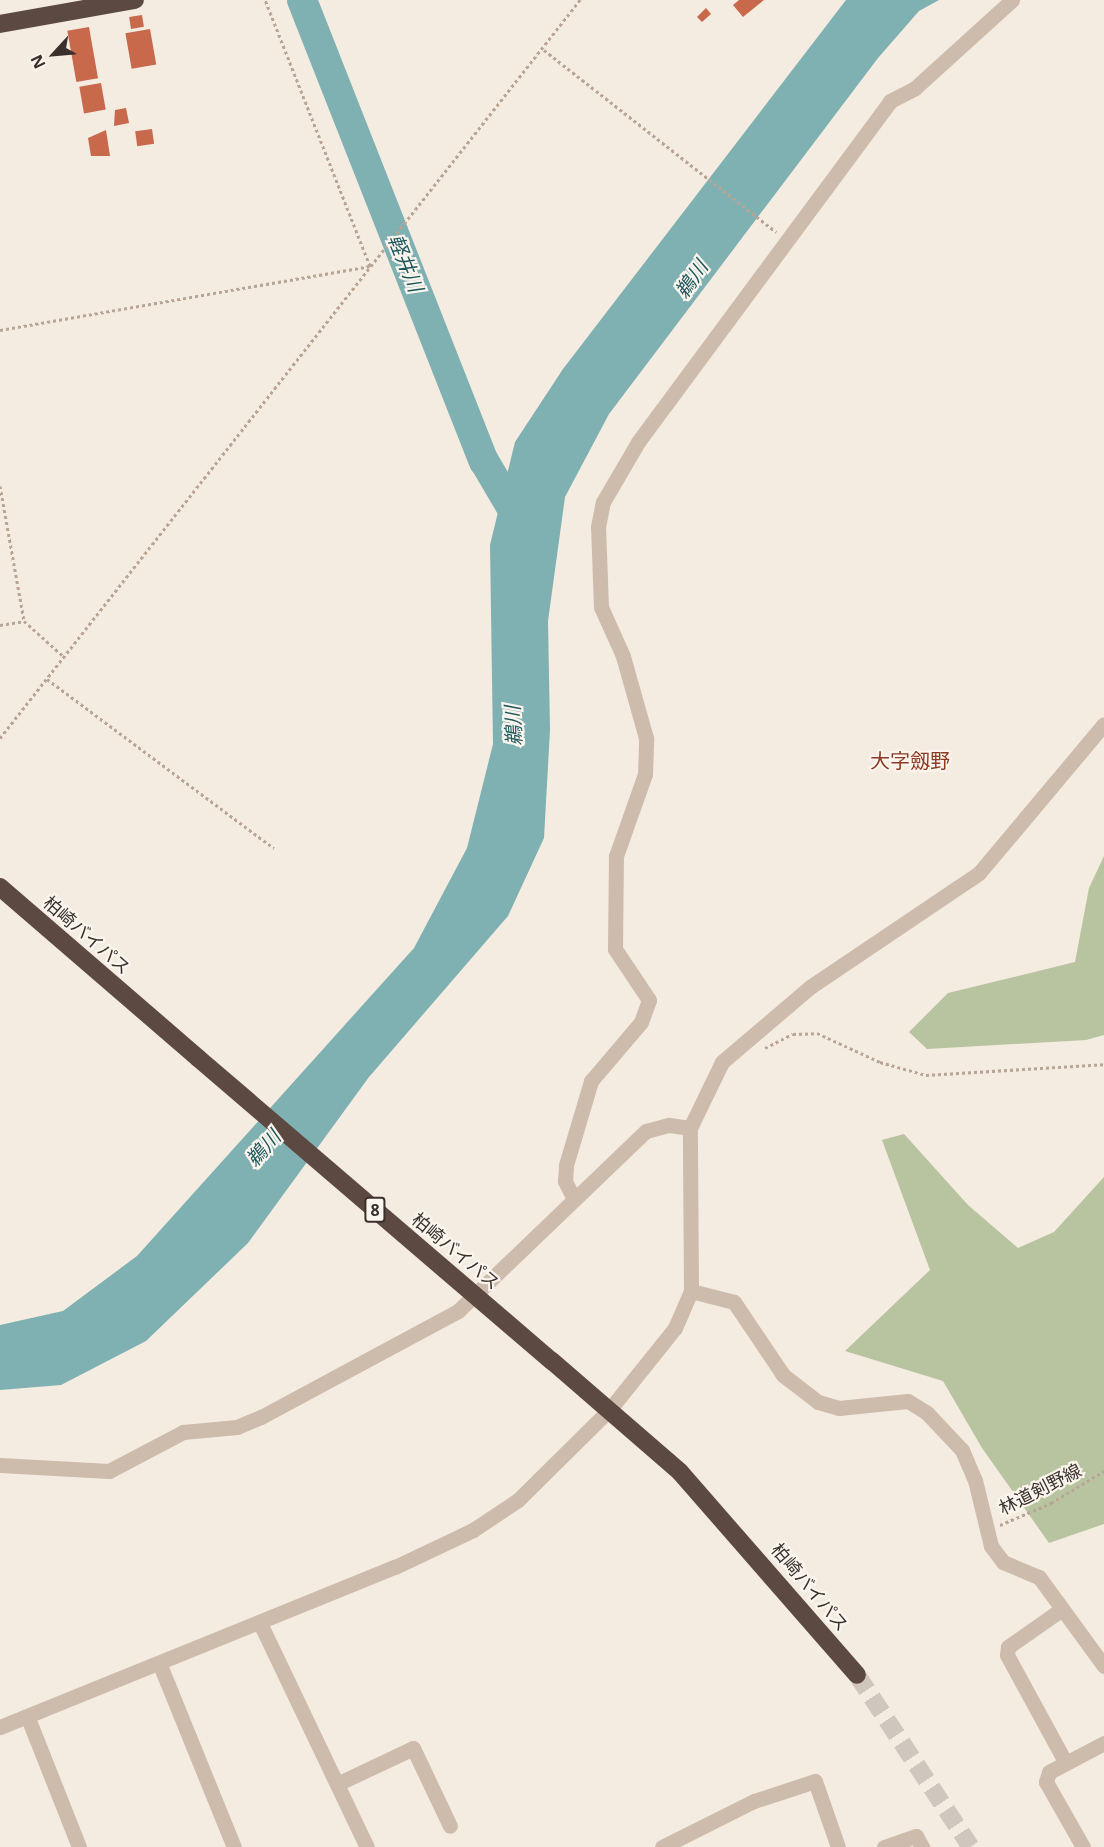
<!DOCTYPE html>
<html>
<head>
<meta charset="utf-8">
<style>
  body { margin:0 }
  #map { position:relative; width:1104px; height:1847px; overflow:hidden; background:#f4ebe1; font-family:"Open Sans","Noto Sans JP",sans-serif }
  div>[style] { position:absolute }
  .green>* { inset:0; background:#b8c4a0 }
  .water>* { inset:0; background:#7fb0b2 }
  .river>* { height:30px; margin:-15px; padding:0 15px; transform-origin:15px; border-radius:15px; background:#7fb0b2 }
  .building>* { inset:0; background:#c8694b; transform-origin:0 0 }
  .highway-tunnel>* { height:18px; margin-top:-9px; transform-origin:0; background:repeating-linear-gradient(90deg,#cfc6bd 0 18px,transparent 0 27px) }
  .path>* { height:3px; margin-top:-1.5px; transform-origin:0; background:repeating-linear-gradient(90deg,#b9a596 0 3px,transparent 0 6px) }
  .minor>* { height:15px; margin:-7.5px; padding:0 7.5px; transform-origin:7.5px; border-radius:7.5px; background:#cdbbac }
  .highway>* { height:18px; margin:-9px; padding:0 9px; transform-origin:9px; border-radius:9px; background:#5c4a42 }
  .highway-bridge>* { height:18px; margin:-9px; padding:0 9px; transform-origin:9px; border-radius:9px; background:#5c4a42 }
  span { translate:-50% -50%; white-space:nowrap; text-align:center; line-height:1.15; -webkit-text-stroke:4.5px #fbf5ee; paint-order:stroke }
  .shield-label span { padding:2px 4px; background:#fbf5ee; border:2px solid; border-radius:4px; -webkit-text-stroke-width:0 }
  .shield-label { font-size:16px; color:#3b302b; font-weight:700 }
  .street-label { font-size:18px; color:#3b302b }
  .water-label { font-size:20px; color:#1f5a5e; font-style:italic }
  .neighbourhood-label { font-size:20px; color:#8c3b22 }
  .north { position:absolute; left:24px; top:24px; width:60px; height:60px; -webkit-text-stroke:4px #fbf5ee; paint-order:stroke; rotate:244deg; font-size:16px; font-weight:700; line-height:24px; text-align:center; color:#3b302b }
  .north::after { content:''; display:block; margin:auto; width:21px; height:27px; background:#3b302b; clip-path:polygon(50% 0,100% 100%,50% 72%,0 100%) }
</style>
</head>
<body>
<div id="map">
  <div class="green">
    <i style="clip-path:polygon(1104px 856px,1104px 1035px,1086px 1040px,927px 1049px,909px 1032px,948px 993px,1075px 962px,1089px 888px)"></i>
    <i style="clip-path:polygon(904px 1134px,968px 1205px,1018px 1248px,1054px 1232px,1104px 1177px,1104px 1524px,1049px 1543px,982px 1448px,943px 1381px,845px 1351px,930px 1270px,882px 1140px)"></i>
  </div>
  <div class="water">
    <i style="clip-path:polygon(846px 0,939px 0,919px 11px,878px 58px,609px 414px,565px 497px,548px 621px,550px 730px,544px 838px,508px 916px,369px 1077px,248px 1243px,146px 1341px,61px 1385px,0 1390px,0 1325px,63px 1311px,137px 1256px,414px 948px,467px 848px,493px 744px,490px 545px,515px 442px,563px 369px)"></i>
  </div>
  <div class="river">
    <i style="left:302px;top:0;width:496px;rotate:68.5deg"></i>
    <i style="left:484px;top:461px;width:71px;rotate:59.5deg"></i>
  </div>
  <div class="building">
    <i style="clip-path:polygon(739px 0,764px 0,743px 17px,733px 5px)"></i>
    <i style="clip-path:polygon(706px 8px,711px 14px,702px 22px,697px 17px)"></i>
    <i style="left:142px;top:15px;width:12px;height:13px;rotate:81deg"></i>
    <i style="left:89px;top:27px;width:52px;height:22px;rotate:80deg"></i>
    <i style="left:150px;top:29px;width:36px;height:25px;rotate:80deg"></i>
    <i style="left:101px;top:83px;width:27px;height:22px;rotate:80deg"></i>
    <i style="clip-path:polygon(126px 108px,129px 123px,114px 126px,115px 110px)"></i>
    <i style="left:152px;top:129px;width:15px;height:17px;rotate:82deg"></i>
    <i style="clip-path:polygon(106px 130px,110px 156px,91px 156px,88px 138px)"></i>
  </div>
  <div class="highway-tunnel">
    <i style="left:857px;top:1675px;width:206px;rotate:56.5deg"></i>
  </div>
  <div class="path">
    <i style="left:544px;top:50px;width:295px;rotate:38.1deg"></i>
    <i style="left:0;top:330px;width:375px;rotate:-9.8deg"></i>
    <i style="left:370px;top:266px;width:286px;rotate:-111.5deg"></i>
    <i style="left:0;top:486px;width:137px;rotate:79.9deg"></i>
    <i style="left:24px;top:621px;width:52px;rotate:41.9deg"></i>
    <i style="left:0;top:625px;width:24px;rotate:-9deg"></i>
    <i style="left:47px;top:679px;width:283px;rotate:36.7deg"></i>
    <i style="left:0;top:738px;width:939px;rotate:-51.84deg"></i>
    <i style="left:765px;top:1048px;width:31px;rotate:-27deg"></i>
    <i style="left:793px;top:1034px;width:24px;rotate:-2deg"></i>
    <i style="left:817px;top:1033px;width:69px;rotate:24.7deg"></i>
    <i style="left:880px;top:1062px;width:48px;rotate:15.8deg"></i>
    <i style="left:926px;top:1075px;width:178px;rotate:-3.5deg"></i>
    <i style="left:1000px;top:1525px;width:56px;rotate:-23.3deg"></i>
    <i style="left:1051px;top:1503px;width:62px;rotate:-31.1deg"></i>
  </div>
  <div class="minor">
    <i style="left:573px;top:1197px;width:18px;rotate:-117deg"></i>
    <i style="left:565px;top:1181px;width:16px;rotate:-86deg"></i>
    <i style="left:566px;top:1165px;width:88px;rotate:-73.4deg"></i>
    <i style="left:591px;top:1081px;width:77px;rotate:-49.7deg"></i>
    <i style="left:641px;top:1022px;width:23px;rotate:-70deg"></i>
    <i style="left:649px;top:1000px;width:61px;rotate:-123.7deg"></i>
    <i style="left:615px;top:949px;width:93px;rotate:-89.4deg"></i>
    <i style="left:616px;top:856px;width:87px;rotate:-70.5deg"></i>
    <i style="left:645px;top:774px;width:36px;rotate:-88deg"></i>
    <i style="left:646px;top:738px;width:85px;rotate:-105.7deg"></i>
    <i style="left:623px;top:656px;width:54px;rotate:-114.2deg"></i>
    <i style="left:601px;top:607px;width:80px;rotate:-92.1deg"></i>
    <i style="left:598px;top:527px;width:25px;rotate:-79deg"></i>
    <i style="left:603px;top:502px;width:69px;rotate:-59.7deg"></i>
    <i style="left:638px;top:442px;width:424px;rotate:-53.5deg"></i>
    <i style="left:890px;top:101px;width:28px;rotate:-27deg"></i>
    <i style="left:915px;top:88px;width:131px;rotate:-42.2deg"></i>
    <i style="left:691px;top:1291px;width:44px;rotate:14.3deg"></i>
    <i style="left:734px;top:1302px;width:88px;rotate:56.1deg"></i>
    <i style="left:783px;top:1375px;width:44px;rotate:37.6deg"></i>
    <i style="left:818px;top:1402px;width:22px;rotate:16deg"></i>
    <i style="left:839px;top:1408px;width:69px;rotate:-5.8deg"></i>
    <i style="left:908px;top:1401px;width:22px;rotate:32deg"></i>
    <i style="left:927px;top:1413px;width:51px;rotate:46.6deg"></i>
    <i style="left:962px;top:1450px;width:33px;rotate:67deg"></i>
    <i style="left:975px;top:1480px;width:68px;rotate:76.4deg"></i>
    <i style="left:991px;top:1546px;width:20px;rotate:53deg"></i>
    <i style="left:1003px;top:1562px;width:39px;rotate:23deg"></i>
    <i style="left:1039px;top:1577px;width:110px;rotate:53.9deg"></i>
    <i style="left:0;top:1465px;width:109px;rotate:3.2deg"></i>
    <i style="left:109px;top:1471px;width:84px;rotate:-27.8deg"></i>
    <i style="left:183px;top:1432px;width:54px;rotate:-5.3deg"></i>
    <i style="left:237px;top:1427px;width:26px;rotate:-23deg"></i>
    <i style="left:261px;top:1417px;width:224px;rotate:-28.3deg"></i>
    <i style="left:458px;top:1311px;width:260px;rotate:-43.8deg"></i>
    <i style="left:646px;top:1131px;width:24px;rotate:-15deg"></i>
    <i style="left:669px;top:1125px;width:21px;rotate:8deg"></i>
    <i style="left:1062px;top:1609px;width:66px;rotate:144.9deg"></i>
    <i style="left:1008px;top:1647px;width:8px;rotate:97deg"></i>
    <i style="left:1007px;top:1655px;width:123px;rotate:61.4deg"></i>
    <i style="left:260px;top:1623px;width:248px;rotate:64.5deg"></i>
    <i style="left:160px;top:1665px;width:196px;rotate:67.9deg"></i>
    <i style="left:28px;top:1718px;width:139px;rotate:68.4deg"></i>
    <i style="left:0;top:1727px;width:426px;rotate:-22.1deg"></i>
    <i style="left:395px;top:1567px;width:86px;rotate:-25.4deg"></i>
    <i style="left:473px;top:1530px;width:54px;rotate:-33.7deg"></i>
    <i style="left:518px;top:1500px;width:129px;rotate:-44.7deg"></i>
    <i style="left:610px;top:1409px;width:104px;rotate:-51.3deg"></i>
    <i style="left:675px;top:1328px;width:40px;rotate:-66.6deg"></i>
    <i style="left:691px;top:1291px;width:163px;rotate:-90.4deg"></i>
    <i style="left:690px;top:1128px;width:73px;rotate:-64.1deg"></i>
    <i style="left:722px;top:1062px;width:116px;rotate:-40.4deg"></i>
    <i style="left:810px;top:987px;width:204px;rotate:-34deg"></i>
    <i style="left:979px;top:873px;width:194px;rotate:-50deg"></i>
    <i style="left:337px;top:1784px;width:84px;rotate:-25.3deg"></i>
    <i style="left:413px;top:1748px;width:86px;rotate:64.6deg"></i>
    <i style="left:662px;top:1847px;width:103px;rotate:-26.6deg"></i>
    <i style="left:754px;top:1801px;width:64px;rotate:-18.2deg"></i>
    <i style="left:815px;top:1781px;width:70px;rotate:70.8deg"></i>
    <i style="left:884px;top:1847px;width:34px;rotate:-19deg"></i>
    <i style="left:916px;top:1836px;width:13px;rotate:61deg"></i>
    <i style="left:1083px;top:1847px;width:75px;rotate:-119.6deg"></i>
    <i style="left:1046px;top:1782px;width:10px;rotate:-73deg"></i>
    <i style="left:1049px;top:1772px;width:62px;rotate:-27.8deg"></i>
  </div>
  <div class="highway">
    <i style="left:0;top:24px;width:137px;rotate:-10.1deg"></i>
    <i style="left:0;top:887px;width:262px;rotate:40.8deg"></i>
    <i style="left:552px;top:1361px;width:169px;rotate:40.9deg"></i>
    <i style="left:680px;top:1472px;width:269px;rotate:48.9deg"></i>
  </div>
  <div class="highway-bridge">
    <i style="left:198px;top:1058px;width:466px;rotate:40.6deg"></i>
  </div>
  <div class="shield-label">
    <span style="left:375px;top:1210px">8</span>
  </div>
  <div class="street-label">
    <span style="left:87px;top:935px;rotate:41deg">柏崎バイパス</span>
    <span style="left:456px;top:1251px;rotate:40deg">柏崎バイパス</span>
    <span style="left:1040px;top:1489px;rotate:-27deg">林道剣野線</span>
    <span style="left:810px;top:1587px;rotate:50deg">柏崎バイパス</span>
  </div>
  <div class="water-label">
    <span style="left:406px;top:263px;rotate:68deg">軽井川</span>
    <span style="left:691px;top:279px;rotate:-55deg">鵜川</span>
    <span style="left:513px;top:726px;rotate:-93deg">鵜川</span>
    <span style="left:263px;top:1148px;rotate:-49deg">鵜川</span>
  </div>
  <div class="neighbourhood-label">
    <span style="left:910px;top:760px">大字劔野</span>
  </div>
  <div class="north">N</div>
</div>
</body>
</html>
